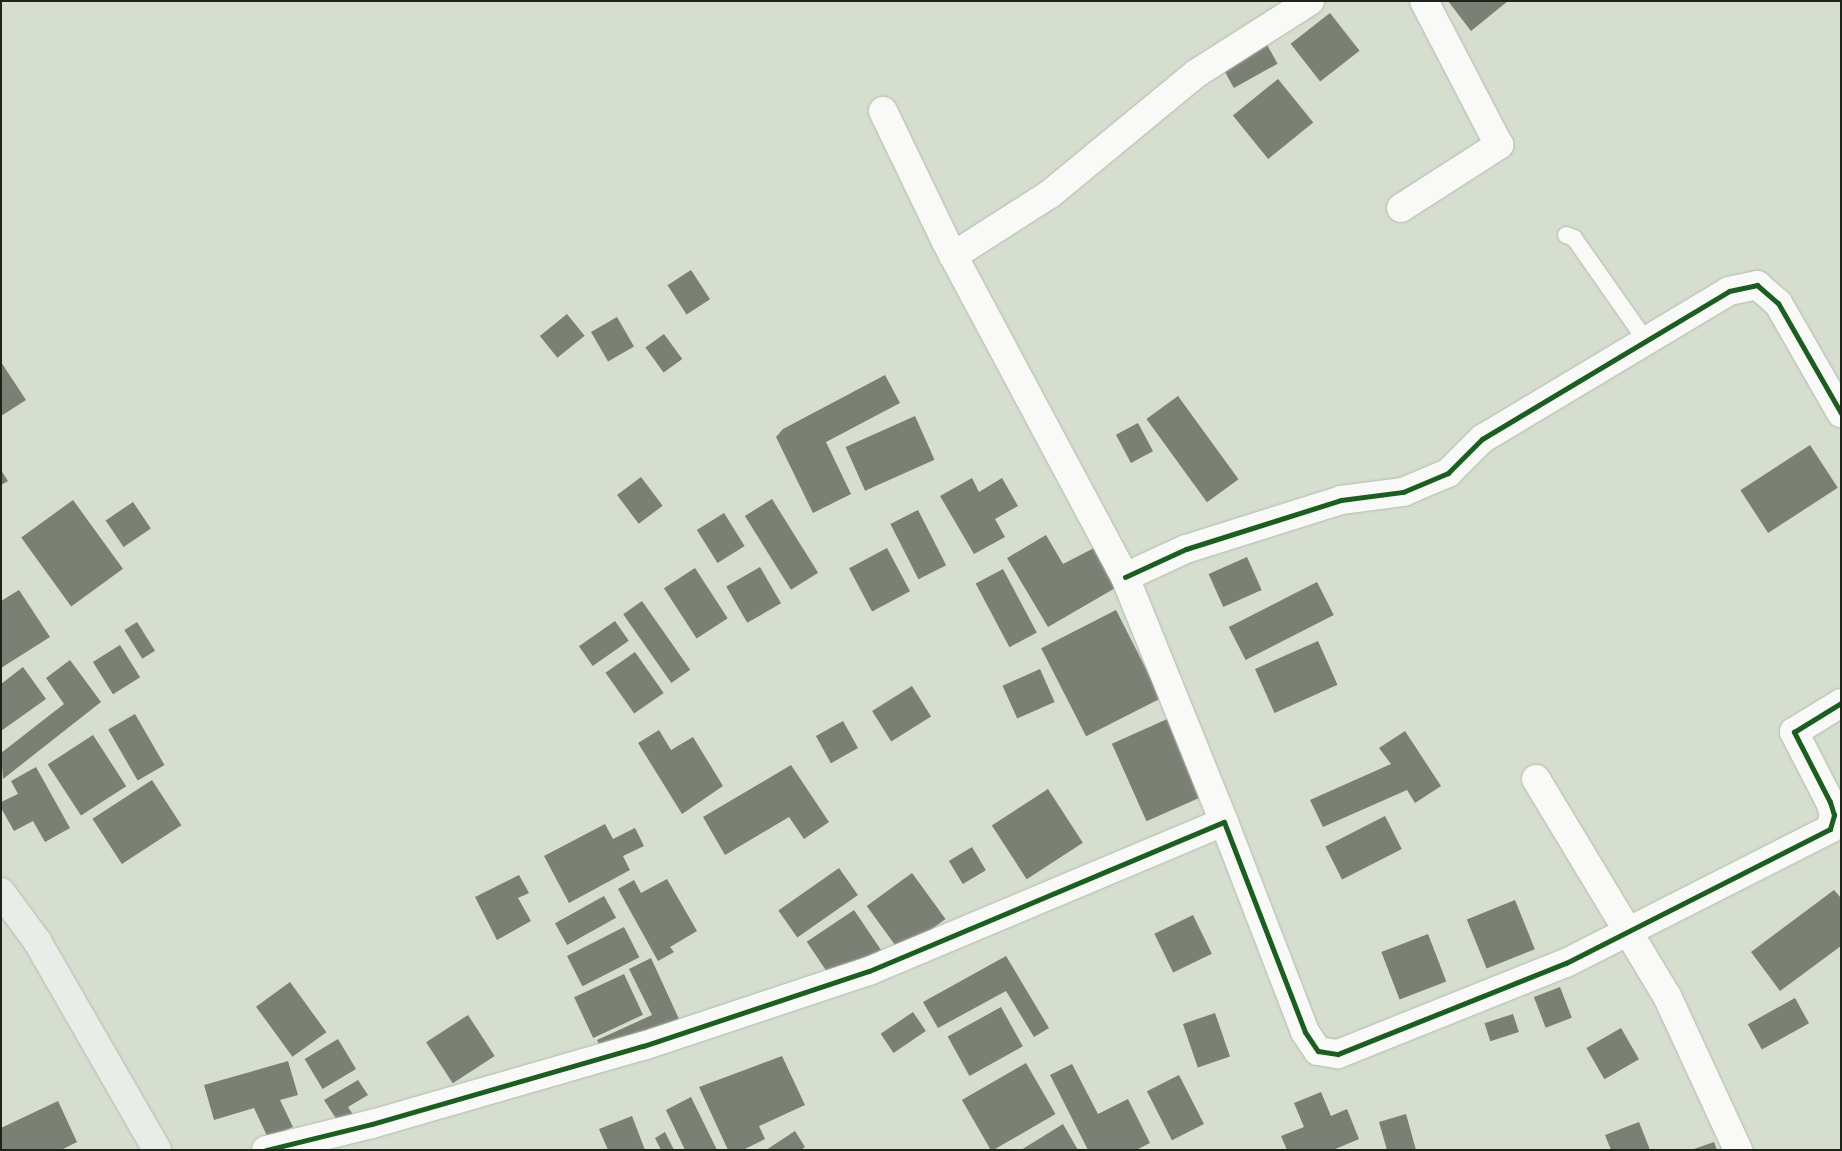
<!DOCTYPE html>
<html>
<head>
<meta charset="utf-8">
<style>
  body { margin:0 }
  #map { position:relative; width:1842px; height:1151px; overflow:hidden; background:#d5decf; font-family:"Varela Round",sans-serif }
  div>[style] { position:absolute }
  .building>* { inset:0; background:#7a8074; transform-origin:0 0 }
  .roads { filter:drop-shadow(0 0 1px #b4bbaf) drop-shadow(0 0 1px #b4bbaf) }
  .lane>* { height:16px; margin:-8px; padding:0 8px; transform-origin:8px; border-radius:8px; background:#f9faf8 }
  .street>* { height:28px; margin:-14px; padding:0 14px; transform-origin:14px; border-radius:14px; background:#f9faf8 }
  .secondary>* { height:28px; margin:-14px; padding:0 14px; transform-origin:14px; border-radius:14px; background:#eaece8 }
  .cycleway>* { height:5px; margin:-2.5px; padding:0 2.5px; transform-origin:2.5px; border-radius:2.5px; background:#1b5e20 }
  span { translate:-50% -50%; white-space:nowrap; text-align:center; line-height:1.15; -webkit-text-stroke:5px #d4e4c9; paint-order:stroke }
  .frame { position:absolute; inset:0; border:2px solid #1e241a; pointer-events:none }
</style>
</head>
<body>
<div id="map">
  <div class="building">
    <i style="clip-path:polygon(1448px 1px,1508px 1px,1471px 31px)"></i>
    <i style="left:1330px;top:13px;width:48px;height:50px;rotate:52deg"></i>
    <i style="left:1265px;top:41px;width:26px;height:50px;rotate:61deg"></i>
    <i style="left:1278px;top:79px;width:56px;height:58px;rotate:51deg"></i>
    <i style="left:691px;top:270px;width:35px;height:28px;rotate:57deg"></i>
    <i style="left:567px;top:314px;width:28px;height:35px;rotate:51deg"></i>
    <i style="left:617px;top:317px;width:34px;height:30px;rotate:60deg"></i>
    <i style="left:664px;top:334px;width:31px;height:23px;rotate:54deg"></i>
    <i style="clip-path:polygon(1px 362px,26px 400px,1px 416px)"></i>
    <i style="clip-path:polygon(885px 375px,900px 403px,826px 442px,851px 494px,813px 513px,776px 437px,783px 429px)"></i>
    <i style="left:1178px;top:396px;width:103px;height:39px;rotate:54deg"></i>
    <i style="left:915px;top:416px;width:48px;height:76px;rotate:66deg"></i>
    <i style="left:1138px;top:423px;width:32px;height:25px;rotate:62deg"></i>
    <i style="left:1810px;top:445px;width:51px;height:83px;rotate:57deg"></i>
    <i style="clip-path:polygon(1px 470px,8px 481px,1px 485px)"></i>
    <i style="left:641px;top:477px;width:36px;height:30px;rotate:53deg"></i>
    <i style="clip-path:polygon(972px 478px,979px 492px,1002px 478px,1018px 506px,995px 519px,1005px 537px,974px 554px,940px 496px)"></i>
    <i style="left:772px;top:499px;width:87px;height:32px;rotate:58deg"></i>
    <i style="left:73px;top:500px;width:85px;height:64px;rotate:54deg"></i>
    <i style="left:133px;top:502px;width:32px;height:33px;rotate:56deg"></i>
    <i style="left:918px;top:510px;width:62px;height:31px;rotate:63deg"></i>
    <i style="left:724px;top:513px;width:39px;height:32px;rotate:58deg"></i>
    <i style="clip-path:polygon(1046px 535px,1063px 564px,1096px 547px,1117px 587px,1048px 627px,1007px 558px)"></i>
    <i style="left:887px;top:548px;width:49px;height:43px;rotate:62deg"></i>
    <i style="left:1247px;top:557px;width:36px;height:42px;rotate:66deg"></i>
    <i style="left:760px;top:567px;width:42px;height:39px;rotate:60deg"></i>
    <i style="left:695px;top:568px;width:60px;height:37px;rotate:57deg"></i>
    <i style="left:1003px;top:569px;width:72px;height:31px;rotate:62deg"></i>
    <i style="left:1317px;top:582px;width:37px;height:99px;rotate:63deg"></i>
    <i style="clip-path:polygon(19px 590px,50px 637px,1px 668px,1px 601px)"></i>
    <i style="left:642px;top:601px;width:84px;height:23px;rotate:55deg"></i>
    <i style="left:1116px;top:610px;width:99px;height:84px;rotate:63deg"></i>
    <i style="left:615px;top:621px;width:24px;height:44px;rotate:55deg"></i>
    <i style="left:137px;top:622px;width:34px;height:15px;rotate:58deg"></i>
    <i style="left:1318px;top:641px;width:48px;height:69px;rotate:66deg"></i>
    <i style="left:120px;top:645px;width:38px;height:32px;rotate:58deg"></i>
    <i style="left:635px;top:652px;width:50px;height:36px;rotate:55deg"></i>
    <i style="clip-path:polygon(70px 660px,101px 702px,3px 779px,1px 753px,64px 704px,46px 678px)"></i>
    <i style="clip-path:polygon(23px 667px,46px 699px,1px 731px,1px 684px)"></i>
    <i style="left:1040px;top:669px;width:36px;height:41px;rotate:66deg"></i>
    <i style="left:912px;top:686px;width:36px;height:47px;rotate:58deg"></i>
    <i style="left:135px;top:714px;width:59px;height:31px;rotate:60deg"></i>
    <i style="left:1174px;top:716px;width:85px;height:68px;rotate:66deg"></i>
    <i style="left:843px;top:721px;width:31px;height:31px;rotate:61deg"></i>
    <i style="clip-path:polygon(659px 730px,671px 750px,693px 737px,723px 786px,682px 814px,638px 743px)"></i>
    <i style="clip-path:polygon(1405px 731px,1441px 786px,1415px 803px,1407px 790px,1323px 827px,1310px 800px,1391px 764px,1379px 748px)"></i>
    <i style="left:93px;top:735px;width:61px;height:54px;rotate:57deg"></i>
    <i style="clip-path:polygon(791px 765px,829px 822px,804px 839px,789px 817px,725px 855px,703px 817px)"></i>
    <i style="clip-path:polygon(36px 767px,70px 828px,45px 842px,33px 821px,14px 831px,1px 808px,1px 802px,18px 794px,11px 781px)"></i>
    <i style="left:152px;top:780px;width:54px;height:71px;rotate:57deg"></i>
    <i style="left:1048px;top:789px;width:64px;height:67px;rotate:57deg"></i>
    <i style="left:1385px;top:816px;width:37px;height:67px;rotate:63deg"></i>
    <i style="clip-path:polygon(605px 824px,613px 839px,635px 828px,644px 846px,623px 856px,630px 870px,569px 903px,544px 856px)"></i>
    <i style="left:972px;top:847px;width:27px;height:27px;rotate:59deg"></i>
    <i style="left:839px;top:868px;width:33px;height:74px;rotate:55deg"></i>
    <i style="left:912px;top:873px;width:57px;height:56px;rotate:54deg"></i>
    <i style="clip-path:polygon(519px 875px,529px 893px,518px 898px,531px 921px,497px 940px,475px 897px)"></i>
    <i style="clip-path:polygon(667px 879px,697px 931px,670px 947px,674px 952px,658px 961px,618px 889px,634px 880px,641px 893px)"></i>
    <i style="clip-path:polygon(1834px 890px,1841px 898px,1841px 946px,1780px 991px,1751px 952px)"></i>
    <i style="left:604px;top:896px;width:25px;height:56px;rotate:61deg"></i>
    <i style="left:1515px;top:900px;width:53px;height:52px;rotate:68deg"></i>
    <i style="left:854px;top:910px;width:48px;height:57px;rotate:56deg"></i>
    <i style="left:1193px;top:915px;width:43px;height:43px;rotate:64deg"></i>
    <i style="left:624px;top:927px;width:34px;height:64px;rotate:63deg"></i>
    <i style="left:1428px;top:934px;width:51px;height:50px;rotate:69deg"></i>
    <i style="clip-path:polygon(1006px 956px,1049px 1028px,1034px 1037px,1006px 991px,938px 1028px,923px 1002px)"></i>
    <i style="clip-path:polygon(651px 958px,679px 1019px,603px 1053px,597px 1040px,652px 1015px,629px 969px)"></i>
    <i style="left:624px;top:974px;width:45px;height:55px;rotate:65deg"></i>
    <i style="left:290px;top:982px;width:62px;height:42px;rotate:54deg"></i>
    <i style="left:1560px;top:987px;width:33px;height:28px;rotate:69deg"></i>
    <i style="left:1795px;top:998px;width:29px;height:54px;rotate:61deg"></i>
    <i style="left:1001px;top:1007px;width:45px;height:61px;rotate:61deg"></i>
    <i style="left:913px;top:1012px;width:23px;height:39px;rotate:56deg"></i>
    <i style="left:1215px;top:1013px;width:46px;height:34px;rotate:71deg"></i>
    <i style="left:1513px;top:1014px;width:19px;height:30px;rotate:72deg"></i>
    <i style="left:468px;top:1015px;width:49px;height:50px;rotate:57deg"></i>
    <i style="left:1621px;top:1028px;width:36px;height:40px;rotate:60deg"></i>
    <i style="left:338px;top:1039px;width:35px;height:39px;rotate:59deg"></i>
    <i style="clip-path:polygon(782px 1056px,805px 1105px,759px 1126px,765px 1139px,743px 1150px,728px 1150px,699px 1087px)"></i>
    <i style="clip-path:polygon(288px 1061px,298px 1095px,280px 1100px,293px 1127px,268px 1138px,254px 1108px,214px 1120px,204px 1085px)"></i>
    <i style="left:1026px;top:1063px;width:59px;height:74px;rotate:60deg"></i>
    <i style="clip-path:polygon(1072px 1064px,1098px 1114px,1128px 1099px,1150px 1143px,1136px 1150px,1088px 1150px,1050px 1075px)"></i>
    <i style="left:1179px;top:1075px;width:55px;height:36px;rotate:63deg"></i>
    <i style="clip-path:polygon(358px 1080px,368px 1095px,348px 1107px,358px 1122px,344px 1131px,324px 1100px)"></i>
    <i style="clip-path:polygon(1321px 1092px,1331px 1116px,1347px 1109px,1359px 1139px,1333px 1150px,1287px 1150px,1281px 1136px,1304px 1127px,1294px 1103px)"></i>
    <i style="clip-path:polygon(691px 1097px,717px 1150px,685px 1150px,666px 1110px)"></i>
    <i style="clip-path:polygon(58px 1101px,77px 1142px,61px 1150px,1px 1150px,1px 1128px)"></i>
    <i style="clip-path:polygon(1406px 1114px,1416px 1150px,1387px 1150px,1379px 1122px)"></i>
    <i style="clip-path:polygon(632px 1116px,645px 1150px,608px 1150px,599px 1129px)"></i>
    <i style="clip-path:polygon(1639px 1122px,1650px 1150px,1611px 1150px,1605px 1135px)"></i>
    <i style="clip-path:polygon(1063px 1124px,1078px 1150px,1021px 1150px)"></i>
    <i style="clip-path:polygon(795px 1131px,805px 1147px,801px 1150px,766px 1150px)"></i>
    <i style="clip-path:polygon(665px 1132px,674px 1150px,661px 1150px,655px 1138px)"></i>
    <i style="clip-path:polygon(1714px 1142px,1717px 1150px,1694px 1150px,1694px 1149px)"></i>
  </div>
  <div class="roads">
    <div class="lane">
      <i style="left:1566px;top:235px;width:9px;rotate:21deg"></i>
      <i style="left:1574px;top:238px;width:126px;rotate:55deg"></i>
    </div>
    <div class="street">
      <i style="left:883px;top:111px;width:145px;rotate:64.3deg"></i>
      <i style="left:946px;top:242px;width:380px;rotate:61.9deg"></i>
      <i style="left:1125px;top:577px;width:264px;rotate:68deg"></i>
      <i style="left:1401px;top:208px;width:117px;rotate:-32.7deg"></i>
      <i style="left:1499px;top:145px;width:162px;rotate:-117.5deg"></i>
      <i style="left:953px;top:256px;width:115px;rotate:-32.6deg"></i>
      <i style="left:1050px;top:194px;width:190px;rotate:-39.5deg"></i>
      <i style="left:1197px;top:73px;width:134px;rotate:-32.5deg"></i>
      <i style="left:1125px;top:577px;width:67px;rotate:-24.7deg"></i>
      <i style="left:1186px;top:549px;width:163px;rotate:-17.5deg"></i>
      <i style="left:1341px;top:500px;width:63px;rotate:-7.4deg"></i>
      <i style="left:1403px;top:492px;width:49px;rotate:-22.9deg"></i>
      <i style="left:1448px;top:473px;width:48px;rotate:-45deg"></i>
      <i style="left:1482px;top:439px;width:288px;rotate:-30.9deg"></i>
      <i style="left:1729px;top:291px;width:29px;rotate:-12deg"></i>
      <i style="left:1757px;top:285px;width:28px;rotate:41deg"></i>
      <i style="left:1778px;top:303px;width:127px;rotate:60.2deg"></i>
      <i style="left:1536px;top:779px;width:253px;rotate:58.9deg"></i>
      <i style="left:1667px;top:996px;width:170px;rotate:65.2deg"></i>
      <i style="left:266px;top:1150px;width:109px;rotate:-13.8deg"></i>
      <i style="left:372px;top:1124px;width:282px;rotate:-16.1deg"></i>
      <i style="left:643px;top:1046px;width:238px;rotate:-18.4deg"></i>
      <i style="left:869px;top:971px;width:385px;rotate:-22.8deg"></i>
      <i style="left:1224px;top:822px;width:225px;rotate:68.9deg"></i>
      <i style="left:1305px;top:1032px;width:23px;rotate:56deg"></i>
      <i style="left:1318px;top:1051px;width:20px;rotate:9deg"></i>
      <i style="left:1338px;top:1054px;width:245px;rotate:-21.8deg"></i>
      <i style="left:1566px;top:963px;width:296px;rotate:-26.9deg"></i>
      <i style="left:1830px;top:829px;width:15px;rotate:-74deg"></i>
      <i style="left:1834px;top:815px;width:14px;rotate:-107deg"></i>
      <i style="left:1830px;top:802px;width:79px;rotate:-117.2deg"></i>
      <i style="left:1794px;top:732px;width:55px;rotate:-31.7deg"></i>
    </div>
    <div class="secondary">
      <i style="left:1px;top:892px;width:61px;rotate:53.7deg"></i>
      <i style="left:37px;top:941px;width:241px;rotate:60.1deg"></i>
    </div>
  </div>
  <div class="cycleway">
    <i style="left:1125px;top:577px;width:67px;rotate:-24.7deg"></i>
    <i style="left:1186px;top:549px;width:163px;rotate:-17.5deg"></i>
    <i style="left:1341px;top:500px;width:63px;rotate:-7.4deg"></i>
    <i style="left:1403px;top:492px;width:49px;rotate:-22.9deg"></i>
    <i style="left:1448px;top:473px;width:48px;rotate:-45deg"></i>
    <i style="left:1482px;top:439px;width:288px;rotate:-30.9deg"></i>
    <i style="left:1729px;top:291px;width:29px;rotate:-12deg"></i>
    <i style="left:1757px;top:285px;width:28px;rotate:41deg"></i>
    <i style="left:1778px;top:303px;width:127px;rotate:60.2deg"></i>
    <i style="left:266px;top:1150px;width:109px;rotate:-13.8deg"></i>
    <i style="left:372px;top:1124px;width:282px;rotate:-16.1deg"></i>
    <i style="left:643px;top:1046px;width:238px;rotate:-18.4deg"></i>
    <i style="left:869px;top:971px;width:385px;rotate:-22.8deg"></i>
    <i style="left:1224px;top:822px;width:225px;rotate:68.9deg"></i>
    <i style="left:1305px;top:1032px;width:23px;rotate:56deg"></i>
    <i style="left:1318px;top:1051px;width:20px;rotate:9deg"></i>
    <i style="left:1338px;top:1054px;width:245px;rotate:-21.8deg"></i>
    <i style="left:1566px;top:963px;width:296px;rotate:-26.9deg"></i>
    <i style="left:1830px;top:829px;width:15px;rotate:-74deg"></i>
    <i style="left:1834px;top:815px;width:14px;rotate:-107deg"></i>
    <i style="left:1830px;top:802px;width:79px;rotate:-117.2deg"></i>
    <i style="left:1794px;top:732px;width:55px;rotate:-31.7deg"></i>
  </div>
  <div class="frame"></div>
</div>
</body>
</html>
